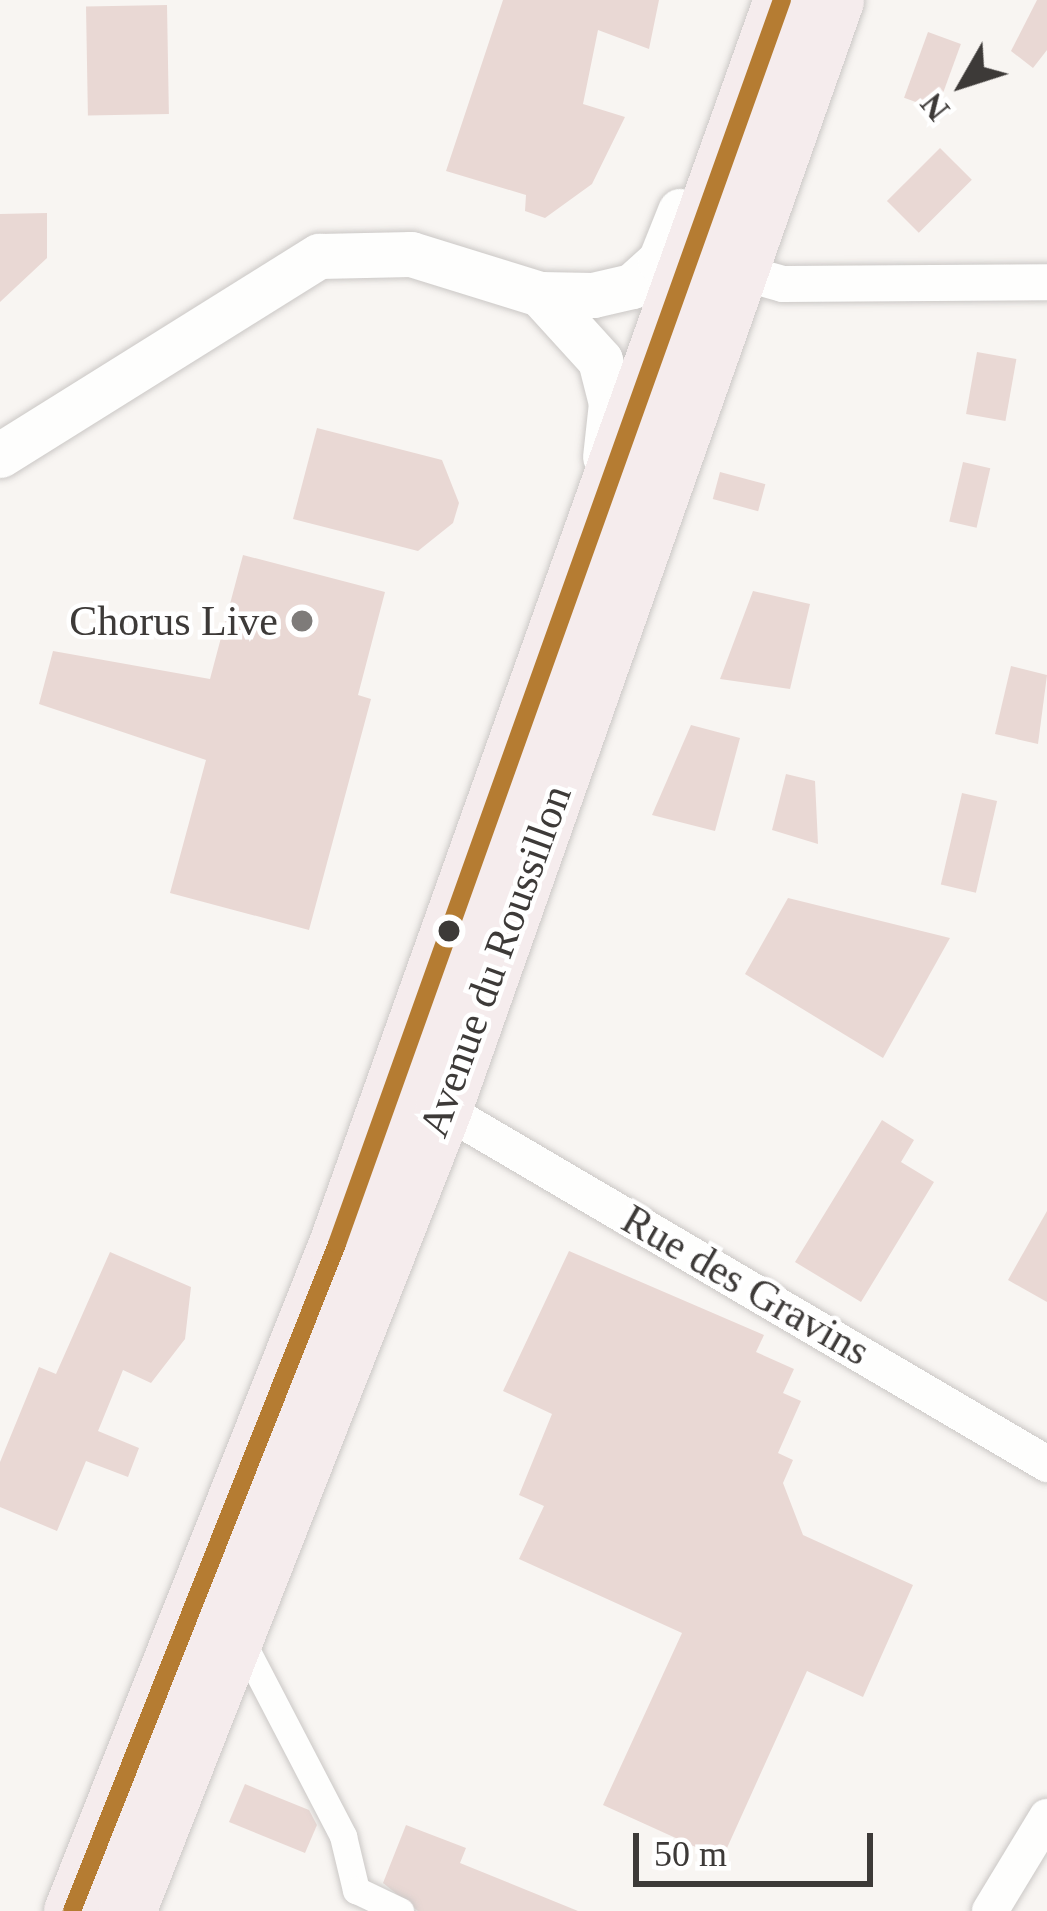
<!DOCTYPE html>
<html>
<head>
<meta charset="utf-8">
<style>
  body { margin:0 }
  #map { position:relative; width:1047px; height:1911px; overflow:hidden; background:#f8f5f2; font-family:Georgia,serif }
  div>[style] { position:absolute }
  .building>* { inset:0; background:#e9d8d4; transform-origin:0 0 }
  .roads { filter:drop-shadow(0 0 3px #cbc8c6) drop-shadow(0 0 3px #cbc8c6) }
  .pedestrian>* { height:27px; margin:-13.5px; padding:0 13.5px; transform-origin:13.5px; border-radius:13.5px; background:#fefefd }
  .minor>* { height:36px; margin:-18px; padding:0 18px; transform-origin:18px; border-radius:18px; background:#fefefd }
  .tertiary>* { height:45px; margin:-22.5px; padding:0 22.5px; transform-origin:22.5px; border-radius:22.5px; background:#fefefd }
  .primary>* { height:57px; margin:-28.5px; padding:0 28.5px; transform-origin:28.5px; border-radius:28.5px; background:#f5eced }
  .bus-1>* { height:18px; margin:-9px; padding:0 9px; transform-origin:9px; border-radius:9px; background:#b57c32 }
  .dots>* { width:33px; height:33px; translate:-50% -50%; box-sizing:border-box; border:6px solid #fff; border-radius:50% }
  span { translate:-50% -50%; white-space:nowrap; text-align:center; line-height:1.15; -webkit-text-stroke:9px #fff; paint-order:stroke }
  .poi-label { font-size:42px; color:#3d3a38 }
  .right { translate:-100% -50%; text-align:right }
  .street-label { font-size:42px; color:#3d3a38 }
  .north { position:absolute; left:903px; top:24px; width:120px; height:120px; -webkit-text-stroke:9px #fff; paint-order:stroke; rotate:231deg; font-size:33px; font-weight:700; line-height:48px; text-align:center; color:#3d3a38 }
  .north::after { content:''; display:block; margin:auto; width:42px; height:54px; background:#3d3a38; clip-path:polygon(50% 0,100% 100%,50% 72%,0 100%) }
  .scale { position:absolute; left:633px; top:1833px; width:240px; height:54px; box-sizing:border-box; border:6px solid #3d3a38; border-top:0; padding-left:15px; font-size:36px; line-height:42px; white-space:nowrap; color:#3d3a38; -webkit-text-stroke:9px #fff; paint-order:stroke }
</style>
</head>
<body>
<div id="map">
  <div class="building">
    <i style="clip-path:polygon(503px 0,659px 0,649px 49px,598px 30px,583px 104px,625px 117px,592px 184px,545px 218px,525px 211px,526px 195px,446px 171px)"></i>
    <i style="clip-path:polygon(1037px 0,1047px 0,1047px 50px,1033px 68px,1011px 51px)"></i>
    <i style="left:167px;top:5px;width:109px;height:81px;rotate:89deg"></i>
    <i style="left:928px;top:32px;width:35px;height:70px;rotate:20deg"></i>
    <i style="left:940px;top:148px;width:45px;height:75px;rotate:45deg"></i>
    <i style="clip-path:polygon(47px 213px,47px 258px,0 302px,0 214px)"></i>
    <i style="left:977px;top:352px;width:40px;height:63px;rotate:10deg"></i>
    <i style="clip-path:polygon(317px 428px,442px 460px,459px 503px,453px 523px,418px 551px,293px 519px)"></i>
    <i style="left:963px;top:462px;width:28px;height:61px;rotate:13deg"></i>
    <i style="left:720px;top:472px;width:47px;height:28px;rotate:15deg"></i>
    <i style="clip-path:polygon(243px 555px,385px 592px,358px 695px,371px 699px,309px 930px,170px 893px,206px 760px,39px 704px,53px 651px,210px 679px)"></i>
    <i style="clip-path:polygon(753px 591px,810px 604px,790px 689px,720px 679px)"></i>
    <i style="clip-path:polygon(1011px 666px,1047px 675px,1038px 744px,995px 734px)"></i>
    <i style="clip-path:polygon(691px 725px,740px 738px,715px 831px,652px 815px)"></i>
    <i style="clip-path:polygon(786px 774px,815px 781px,818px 844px,772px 830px)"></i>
    <i style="left:962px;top:793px;width:36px;height:94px;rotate:13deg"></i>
    <i style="clip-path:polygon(788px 898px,950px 938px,883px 1058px,745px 974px)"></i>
    <i style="clip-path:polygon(882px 1120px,914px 1140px,901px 1162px,934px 1182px,861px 1302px,795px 1262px)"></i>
    <i style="clip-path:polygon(1047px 1211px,1047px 1302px,1008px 1280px)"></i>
    <i style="clip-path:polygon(569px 1251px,764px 1335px,756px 1352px,794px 1369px,783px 1393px,801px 1401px,778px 1453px,793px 1460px,783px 1483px,803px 1535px,913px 1585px,863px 1697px,807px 1671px,722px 1859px,603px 1805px,682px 1633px,519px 1559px,544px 1506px,519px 1495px,552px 1414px,503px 1391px)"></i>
    <i style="clip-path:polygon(110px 1252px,191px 1287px,185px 1339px,151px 1383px,123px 1370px,98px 1431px,139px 1448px,128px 1477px,86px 1461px,57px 1531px,0 1507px,0 1462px,39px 1367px,56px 1374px)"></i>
    <i style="clip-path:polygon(245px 1784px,309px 1810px,317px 1825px,305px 1853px,229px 1822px)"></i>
    <i style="clip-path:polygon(406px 1825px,466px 1848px,460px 1863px,578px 1911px,418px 1911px,383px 1883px)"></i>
  </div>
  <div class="roads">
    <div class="pedestrian">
      <i style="left:238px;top:1634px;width:228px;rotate:62.5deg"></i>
      <i style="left:343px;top:1836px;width:56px;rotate:76.5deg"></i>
      <i style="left:356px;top:1890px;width:49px;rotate:25.5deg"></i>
    </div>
    <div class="minor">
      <i style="left:740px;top:272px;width:45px;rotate:15.6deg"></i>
      <i style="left:783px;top:284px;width:264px;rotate:-0.4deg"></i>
      <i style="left:443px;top:1109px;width:701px;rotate:30.44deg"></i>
      <i style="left:990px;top:1911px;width:110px;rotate:-58.8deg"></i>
    </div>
    <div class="tertiary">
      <i style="left:540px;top:294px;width:89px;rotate:47.7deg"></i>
      <i style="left:600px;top:360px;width:44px;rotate:75.7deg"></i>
      <i style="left:611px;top:403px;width:54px;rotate:96.3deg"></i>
      <i style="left:0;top:455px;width:376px;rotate:-32deg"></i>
      <i style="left:319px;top:256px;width:92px;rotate:-1.2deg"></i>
      <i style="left:411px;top:254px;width:135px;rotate:17.2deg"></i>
      <i style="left:540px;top:294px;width:53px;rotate:1.1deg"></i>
      <i style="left:593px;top:295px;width:40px;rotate:-13deg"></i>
      <i style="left:632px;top:286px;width:38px;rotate:-42deg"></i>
      <i style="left:660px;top:261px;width:54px;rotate:-68.2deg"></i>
    </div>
    <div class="primary">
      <i style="left:72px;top:1911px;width:718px;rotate:-68.33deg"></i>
      <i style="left:337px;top:1244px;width:1321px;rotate:-70.32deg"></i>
      <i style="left:127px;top:1911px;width:862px;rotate:-68.49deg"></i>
      <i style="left:443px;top:1109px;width:1176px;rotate:-70.53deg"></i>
    </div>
  </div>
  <div class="bus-1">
    <i style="left:72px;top:1911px;width:718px;rotate:-68.33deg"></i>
    <i style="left:337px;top:1244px;width:1321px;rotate:-70.32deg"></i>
  </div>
  <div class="dots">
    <i style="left:302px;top:621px;background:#7e7b79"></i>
    <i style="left:449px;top:931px;background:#3d3a38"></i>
  </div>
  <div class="poi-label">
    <span class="right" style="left:278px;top:621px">Chorus Live</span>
  </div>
  <div class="street-label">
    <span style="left:495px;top:961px;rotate:-70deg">Avenue du Roussillon</span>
    <span style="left:746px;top:1285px;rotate:30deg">Rue des Gravins</span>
  </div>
  <div class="north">N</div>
  <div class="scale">50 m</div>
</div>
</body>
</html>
